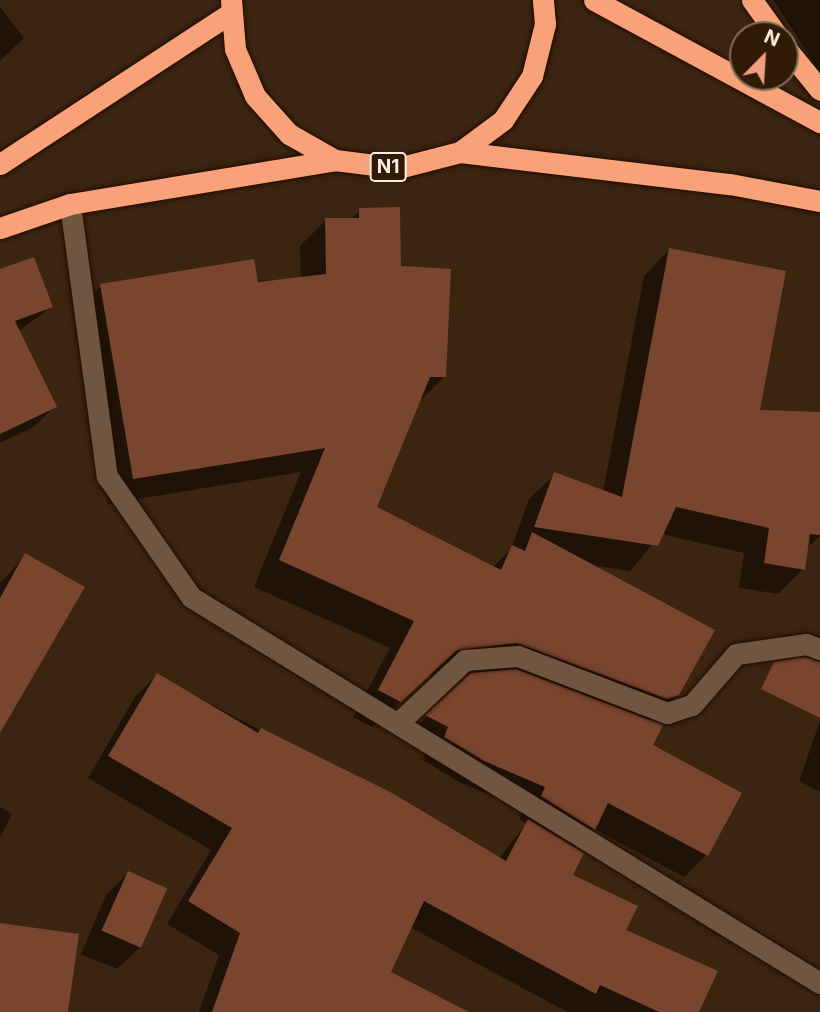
<!DOCTYPE html>
<html>
<head>
<meta charset="utf-8">
<style>
  body { margin:0 }
  #map { position:relative; width:820px; height:1012px; overflow:hidden; background:#3b2410; font-family:Inter,sans-serif }
  div>[style] { position:absolute }
  .shadow>* { inset:0; background:#0007 }
  .building>* { inset:0; background:#7a452e; transform-origin:0 0 }
  .roads { filter:drop-shadow(0 0 2px #210d00) drop-shadow(0 0 2px #210d00) }
  .minor>* { height:21px; margin:-10.5px; padding:0 10.5px; transform-origin:10.5px; border-radius:10.5px; background:#705641 }
  .highway>* { height:21px; margin:-10.5px; padding:0 10.5px; transform-origin:10.5px; border-radius:10.5px; background:#f9a178 }
  span { translate:-50% -50%; white-space:nowrap; text-align:center; line-height:1.15; -webkit-text-stroke:5px #301b06; paint-order:stroke }
  .shield-label span { padding:2px 5px; background:#301b06; border:2px solid; border-radius:5px; -webkit-text-stroke-width:0 }
  .shield-label { font-size:19px; color:#fdede1; font-weight:700 }
  .north { position:absolute; left:729px; top:21px; width:70px; height:70px; box-sizing:border-box; background:#301b06; border:2px solid #826f5e; border-radius:50%; rotate:24deg; font-size:19px; font-weight:700; line-height:28px; text-align:center; color:#fdede1 }
  .north::after { content:''; display:block; margin:auto; width:24px; height:32px; background:#f2a07f; clip-path:polygon(50% 0,100% 100%,50% 72%,0 100%) }
</style>
</head>
<body>
<div id="map">
  <div class="shadow">
    <i style="clip-path:polygon(773px 0,820px 0,820px 72px)"></i>
    <i style="clip-path:polygon(0 7px,24px 38px,0 61px)"></i>
    <i style="clip-path:polygon(360px 210px,399px 268px,444px 377px,417px 404px,374px 508px,492px 568px,511px 549px,529px 499px,555px 474px,603px 492px,644px 276px,669px 250px,758px 412px,820px 414px,820px 536px,806px 549px,803px 569px,778px 594px,739px 588px,744px 553px,661px 534px,630px 571px,591px 565px,678px 694px,650px 722px,650px 745px,706px 855px,684px 877px,594px 829px,573px 849px,571px 875px,698px 1012px,567px 1012px,410px 927px,389px 972px,459px 1012px,199px 1012px,219px 955px,167px 924px,211px 850px,88px 778px,135px 697px,157px 675px,499px 858px,527px 823px,519px 819px,525px 809px,461px 783px,423px 760px,427px 750px,405px 738px,471px 674px,501px 672px,429px 675px,373px 727px,353px 717px,390px 648px,254px 587px,301px 472px,108px 504px,75px 312px,101px 286px,301px 279px,300px 246px,326px 220px,350px 220px)"></i>
    <i style="clip-path:polygon(0 271px,51px 307px,18px 332px,55px 406px,34px 427px,0 443px)"></i>
    <i style="clip-path:polygon(26px 555px,0 729px,0 583px)"></i>
    <i style="clip-path:polygon(820px 721px,820px 792px,799px 781px)"></i>
    <i style="clip-path:polygon(0 807px,12px 814px,0 837px)"></i>
    <i style="clip-path:polygon(128px 873px,140px 947px,117px 969px,81px 954px,106px 895px)"></i>
  </div>
  <div class="building">
    <i style="clip-path:polygon(400px 207px,401px 266px,451px 269px,446px 377px,430px 377px,377px 507px,501px 570px,512px 545px,525px 551px,532px 532px,715px 630px,679px 695px,667px 699px,517px 643px,457px 650px,401px 702px,378px 690px,414px 621px,279px 560px,325px 448px,133px 479px,100px 284px,254px 259px,258px 282px,326px 274px,325px 218px,359px 218px,359px 208px)"></i>
    <i style="clip-path:polygon(669px 248px,786px 271px,760px 410px,820px 412px,820px 535px,810px 534px,805px 570px,764px 563px,769px 528px,676px 507px,658px 546px,534px 527px,554px 472px,622px 497px)"></i>
    <i style="clip-path:polygon(34px 257px,53px 307px,15px 321px,57px 407px,0 434px,0 269px)"></i>
    <i style="clip-path:polygon(25px 553px,85px 587px,0 733px,0 598px)"></i>
    <i style="clip-path:polygon(805px 657px,820px 662px,820px 718px,761px 689px,774px 662px)"></i>
    <i style="clip-path:polygon(516px 669px,663px 725px,653px 745px,742px 793px,708px 856px,608px 803px,595px 830px,541px 796px,545px 787px,484px 761px,444px 737px,448px 727px,425px 715px,471px 673px)"></i>
    <i style="clip-path:polygon(157px 673px,258px 733px,261px 728px,392px 793px,506px 861px,528px 819px,584px 853px,573px 875px,638px 906px,626px 930px,718px 971px,699px 1012px,659px 1012px,600px 985px,596px 994px,424px 901px,391px 972px,469px 1012px,212px 1012px,240px 933px,188px 901px,232px 828px,108px 756px)"></i>
    <i style="left:128px;top:871px;width:43px;height:65px;rotate:24deg"></i>
    <i style="clip-path:polygon(0 923px,79px 934px,68px 1012px,0 1012px)"></i>
  </div>
  <div class="roads">
    <div class="minor">
      <i style="left:70px;top:204px;width:275px;rotate:82.3deg"></i>
      <i style="left:107px;top:476px;width:147px;rotate:55.2deg"></i>
      <i style="left:191px;top:597px;width:738px;rotate:31.54deg"></i>
      <i style="left:399px;top:722px;width:91px;rotate:-43.2deg"></i>
      <i style="left:465px;top:660px;width:53px;rotate:-4.3deg"></i>
      <i style="left:518px;top:656px;width:160px;rotate:20.9deg"></i>
      <i style="left:667px;top:713px;width:26px;rotate:-18deg"></i>
      <i style="left:692px;top:705px;width:67px;rotate:-49.2deg"></i>
      <i style="left:736px;top:654px;width:71px;rotate:-8.1deg"></i>
      <i style="left:806px;top:644px;width:15px;rotate:20deg"></i>
    </div>
    <div class="highway">
      <i style="left:231px;top:0;width:49px;rotate:85.3deg"></i>
      <i style="left:235px;top:49px;width:51px;rotate:66.9deg"></i>
      <i style="left:255px;top:96px;width:51px;rotate:48.2deg"></i>
      <i style="left:289px;top:134px;width:53px;rotate:29.5deg"></i>
      <i style="left:335px;top:160px;width:64px;rotate:7.2deg"></i>
      <i style="left:398px;top:168px;width:64px;rotate:-14.5deg"></i>
      <i style="left:460px;top:152px;width:54px;rotate:-36.7deg"></i>
      <i style="left:503px;top:120px;width:53px;rotate:-56.6deg"></i>
      <i style="left:532px;top:76px;width:54px;rotate:-76deg"></i>
      <i style="left:545px;top:24px;width:24px;rotate:-95deg"></i>
      <i style="left:594px;top:0;width:257px;rotate:28.4deg"></i>
      <i style="left:752px;top:0;width:43px;rotate:54.5deg"></i>
      <i style="left:785px;top:47px;width:55px;rotate:50.9deg"></i>
      <i style="left:460px;top:152px;width:272px;rotate:6.8deg"></i>
      <i style="left:730px;top:184px;width:92px;rotate:10.7deg"></i>
      <i style="left:0;top:164px;width:277px;rotate:-33.2deg"></i>
      <i style="left:0;top:228px;width:74px;rotate:-18.9deg"></i>
      <i style="left:70px;top:204px;width:269px;rotate:-9.4deg"></i>
    </div>
  </div>
  <div class="shield-label">
    <span style="left:388px;top:167px">N1</span>
  </div>
  <div class="north">N</div>
</div>
</body>
</html>
